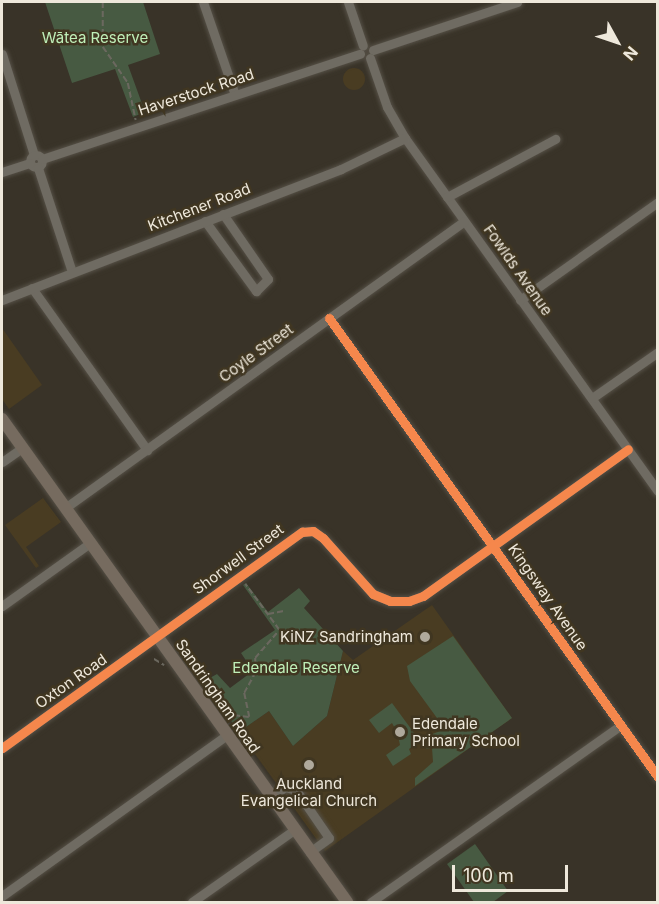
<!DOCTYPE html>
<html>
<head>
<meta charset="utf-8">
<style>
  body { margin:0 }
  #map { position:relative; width:659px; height:904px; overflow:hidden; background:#393328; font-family:Inter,sans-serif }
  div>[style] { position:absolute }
  .built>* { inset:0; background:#493c22 }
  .round { border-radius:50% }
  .green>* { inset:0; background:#475a42 }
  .path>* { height:1.5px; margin-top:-0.75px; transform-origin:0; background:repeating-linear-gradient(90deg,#6b685f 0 6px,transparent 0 9px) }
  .roads { filter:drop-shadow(0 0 2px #555046) drop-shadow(0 0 2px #555046) }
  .minor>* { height:9px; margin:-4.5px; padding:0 4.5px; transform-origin:4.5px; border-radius:4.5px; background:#6f6b62 }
  .minor>.ring { margin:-4.5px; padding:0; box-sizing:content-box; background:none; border:9px solid #6f6b62; border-radius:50% }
  .major>* { height:12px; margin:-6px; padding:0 6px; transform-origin:6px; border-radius:6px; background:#766b5f }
  .cycleway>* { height:9px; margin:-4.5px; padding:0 4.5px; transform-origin:4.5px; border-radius:4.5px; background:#f5874c }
  .dots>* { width:16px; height:16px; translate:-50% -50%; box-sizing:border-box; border:3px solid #403621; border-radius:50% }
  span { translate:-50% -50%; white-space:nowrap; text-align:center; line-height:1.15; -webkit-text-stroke:5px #403621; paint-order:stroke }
  .park-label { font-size:15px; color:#bfefb8 }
  .street-label { font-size:15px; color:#eee8db }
  .poi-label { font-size:15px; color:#eee8db }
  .right { translate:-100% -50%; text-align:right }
  .left { translate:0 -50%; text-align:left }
  .frame { position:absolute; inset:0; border:3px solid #eee8db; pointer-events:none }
  .north { position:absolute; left:587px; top:12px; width:60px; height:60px; -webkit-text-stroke:4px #403621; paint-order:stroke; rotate:130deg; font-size:16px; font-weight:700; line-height:24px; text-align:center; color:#eee8db }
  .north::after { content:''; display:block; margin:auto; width:21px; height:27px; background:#eee8db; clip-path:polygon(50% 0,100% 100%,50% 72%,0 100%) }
  .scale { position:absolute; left:452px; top:865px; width:116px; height:27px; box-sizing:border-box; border:3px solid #eee8db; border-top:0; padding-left:8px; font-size:18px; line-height:21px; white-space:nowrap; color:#eee8db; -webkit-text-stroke:4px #403621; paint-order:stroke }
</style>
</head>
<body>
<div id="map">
  <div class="built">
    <i class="round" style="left:343px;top:68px;width:22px;height:22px"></i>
    <i style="clip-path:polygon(2px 328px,42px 385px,9px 409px,2px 399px)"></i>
    <i style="clip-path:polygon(43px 498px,61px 522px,26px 547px,39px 566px,36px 568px,5px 525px)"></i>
    <i style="clip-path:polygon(432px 605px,512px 718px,325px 851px,239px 732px,269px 711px,293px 746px,327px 716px,343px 651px,353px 660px)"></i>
  </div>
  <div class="green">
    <i style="clip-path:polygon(45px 2px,143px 2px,160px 54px,128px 65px,145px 112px,133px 117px,115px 69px,72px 83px)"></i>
    <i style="clip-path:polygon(246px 583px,268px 612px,299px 588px,310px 601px,304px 608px,343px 651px,327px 716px,293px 746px,269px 711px,239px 732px,212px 694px,208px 679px,217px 674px,230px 688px,253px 671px,241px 653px,275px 630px,243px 585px)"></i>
    <i style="clip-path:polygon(453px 636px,512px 718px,415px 786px,415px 778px,433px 762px,432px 748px,426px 749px,425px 743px,430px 735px,445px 729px,410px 681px,407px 666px)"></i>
    <i style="clip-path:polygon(392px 703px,420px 741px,409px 749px,411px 754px,393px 766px,386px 755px,400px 745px,397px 732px,392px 723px,379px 733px,369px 720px)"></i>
    <i style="clip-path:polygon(475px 844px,508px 891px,493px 902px,474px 902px,447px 864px)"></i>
  </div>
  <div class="path">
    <i style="left:103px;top:2px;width:45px;rotate:90deg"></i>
    <i style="left:103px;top:47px;width:44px;rotate:55.2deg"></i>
    <i style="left:128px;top:83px;width:38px;rotate:78deg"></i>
    <i style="left:268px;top:614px;width:16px;rotate:-11deg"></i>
    <i style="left:154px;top:659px;width:12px;rotate:31deg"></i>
    <i style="left:225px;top:714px;width:24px;rotate:7deg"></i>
    <i style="left:249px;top:717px;width:25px;rotate:-102deg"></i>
    <i style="left:244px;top:693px;width:23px;rotate:-61deg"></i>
    <i style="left:255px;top:673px;width:15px;rotate:-90deg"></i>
    <i style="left:255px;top:658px;width:37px;rotate:-49deg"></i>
    <i style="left:279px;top:630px;width:57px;rotate:-126.5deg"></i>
  </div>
  <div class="roads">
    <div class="minor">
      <i style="left:203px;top:2px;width:98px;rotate:71deg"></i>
      <i style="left:348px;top:2px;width:46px;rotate:71.2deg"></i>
      <i style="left:373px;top:50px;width:152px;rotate:-18.4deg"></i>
      <i style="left:2px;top:54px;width:106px;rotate:72.4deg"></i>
      <i style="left:370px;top:58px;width:52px;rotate:70.9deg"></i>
      <i style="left:387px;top:107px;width:36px;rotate:60deg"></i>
      <i style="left:405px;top:138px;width:434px;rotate:54.4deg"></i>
      <i class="ring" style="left:30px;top:155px;width:3px;height:3px"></i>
      <i style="left:42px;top:159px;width:335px;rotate:-18.3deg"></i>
      <i style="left:38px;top:168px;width:109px;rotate:71.9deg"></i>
      <i style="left:2px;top:172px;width:29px;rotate:-18deg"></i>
      <i style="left:447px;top:197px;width:123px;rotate:-28.2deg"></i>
      <i style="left:205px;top:221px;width:87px;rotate:53.9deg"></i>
      <i style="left:256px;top:291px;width:17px;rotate:-45deg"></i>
      <i style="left:268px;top:279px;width:79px;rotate:-124.7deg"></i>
      <i style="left:32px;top:288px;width:199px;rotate:54.6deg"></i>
      <i style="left:2px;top:300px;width:363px;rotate:-21.1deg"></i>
      <i style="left:341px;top:169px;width:71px;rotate:-25.8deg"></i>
      <i style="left:520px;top:300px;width:169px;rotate:-35.4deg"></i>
      <i style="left:329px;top:318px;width:565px;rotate:54.37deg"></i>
      <i style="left:592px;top:398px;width:80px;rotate:-34.9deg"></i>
      <i style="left:2px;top:462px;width:24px;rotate:-35deg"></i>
      <i style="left:65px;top:508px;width:491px;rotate:-35.7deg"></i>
      <i style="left:2px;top:606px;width:108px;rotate:-35.6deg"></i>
      <i style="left:2px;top:748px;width:370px;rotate:-35.8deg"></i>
      <i style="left:302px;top:532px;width:11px;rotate:-5deg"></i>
      <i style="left:313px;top:531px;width:12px;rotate:35deg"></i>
      <i style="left:323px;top:538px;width:75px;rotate:48.2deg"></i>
      <i style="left:373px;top:594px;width:18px;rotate:22deg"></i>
      <i style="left:390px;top:601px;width:19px"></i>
      <i style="left:409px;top:601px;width:15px;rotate:-20deg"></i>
      <i style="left:423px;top:596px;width:252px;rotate:-35.6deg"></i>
      <i style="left:271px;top:797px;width:17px;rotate:-36deg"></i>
      <i style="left:285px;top:787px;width:11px;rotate:15deg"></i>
      <i style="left:296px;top:790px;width:58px;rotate:55.5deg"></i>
      <i style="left:329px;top:838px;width:24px;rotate:144deg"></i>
      <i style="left:2px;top:896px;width:277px;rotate:-35.6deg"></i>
      <i style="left:192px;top:902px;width:125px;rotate:-35.2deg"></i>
      <i style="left:371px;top:902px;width:306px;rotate:-35.3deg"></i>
    </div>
    <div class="major">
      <i style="left:2px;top:419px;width:594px;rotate:54.46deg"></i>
    </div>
  </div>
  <div class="cycleway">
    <i style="left:329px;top:318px;width:565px;rotate:54.37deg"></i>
    <i style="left:2px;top:748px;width:370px;rotate:-35.8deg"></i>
    <i style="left:302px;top:532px;width:11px;rotate:-5deg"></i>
    <i style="left:313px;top:531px;width:12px;rotate:35deg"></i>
    <i style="left:323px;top:538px;width:75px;rotate:48.2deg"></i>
    <i style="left:373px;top:594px;width:18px;rotate:22deg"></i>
    <i style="left:390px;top:601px;width:19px"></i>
    <i style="left:409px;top:601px;width:15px;rotate:-20deg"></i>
    <i style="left:423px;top:596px;width:252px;rotate:-35.6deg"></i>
  </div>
  <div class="dots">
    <i style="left:425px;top:637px;background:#afa99c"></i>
    <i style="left:400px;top:732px;background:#afa99c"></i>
    <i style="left:309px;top:765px;background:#afa99c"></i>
  </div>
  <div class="park-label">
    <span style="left:95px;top:38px">Wātea Reserve</span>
    <span style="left:296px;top:668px">Edendale Reserve</span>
  </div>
  <div class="street-label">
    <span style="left:196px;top:92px;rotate:-18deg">Haverstock Road</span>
    <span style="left:199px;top:207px;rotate:-21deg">Kitchener Road</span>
    <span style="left:518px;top:270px;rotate:55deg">Fowlds Avenue</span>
    <span style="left:256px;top:353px;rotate:-36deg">Coyle Street</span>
    <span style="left:238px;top:559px;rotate:-36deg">Shorwell Street</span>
    <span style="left:548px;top:597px;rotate:55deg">Kingsway Avenue</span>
    <span style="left:71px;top:681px;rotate:-35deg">Oxton Road</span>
    <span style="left:218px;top:696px;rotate:55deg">Sandringham Road</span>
  </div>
  <div class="poi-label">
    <span class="right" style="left:413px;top:637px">KiNZ Sandringham</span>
    <span class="left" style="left:412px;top:732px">Edendale<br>Primary School</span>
    <span style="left:309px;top:792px">Auckland<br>Evangelical Church</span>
  </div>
  <div class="frame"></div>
  <div class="north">N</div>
  <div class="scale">100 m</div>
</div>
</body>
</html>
